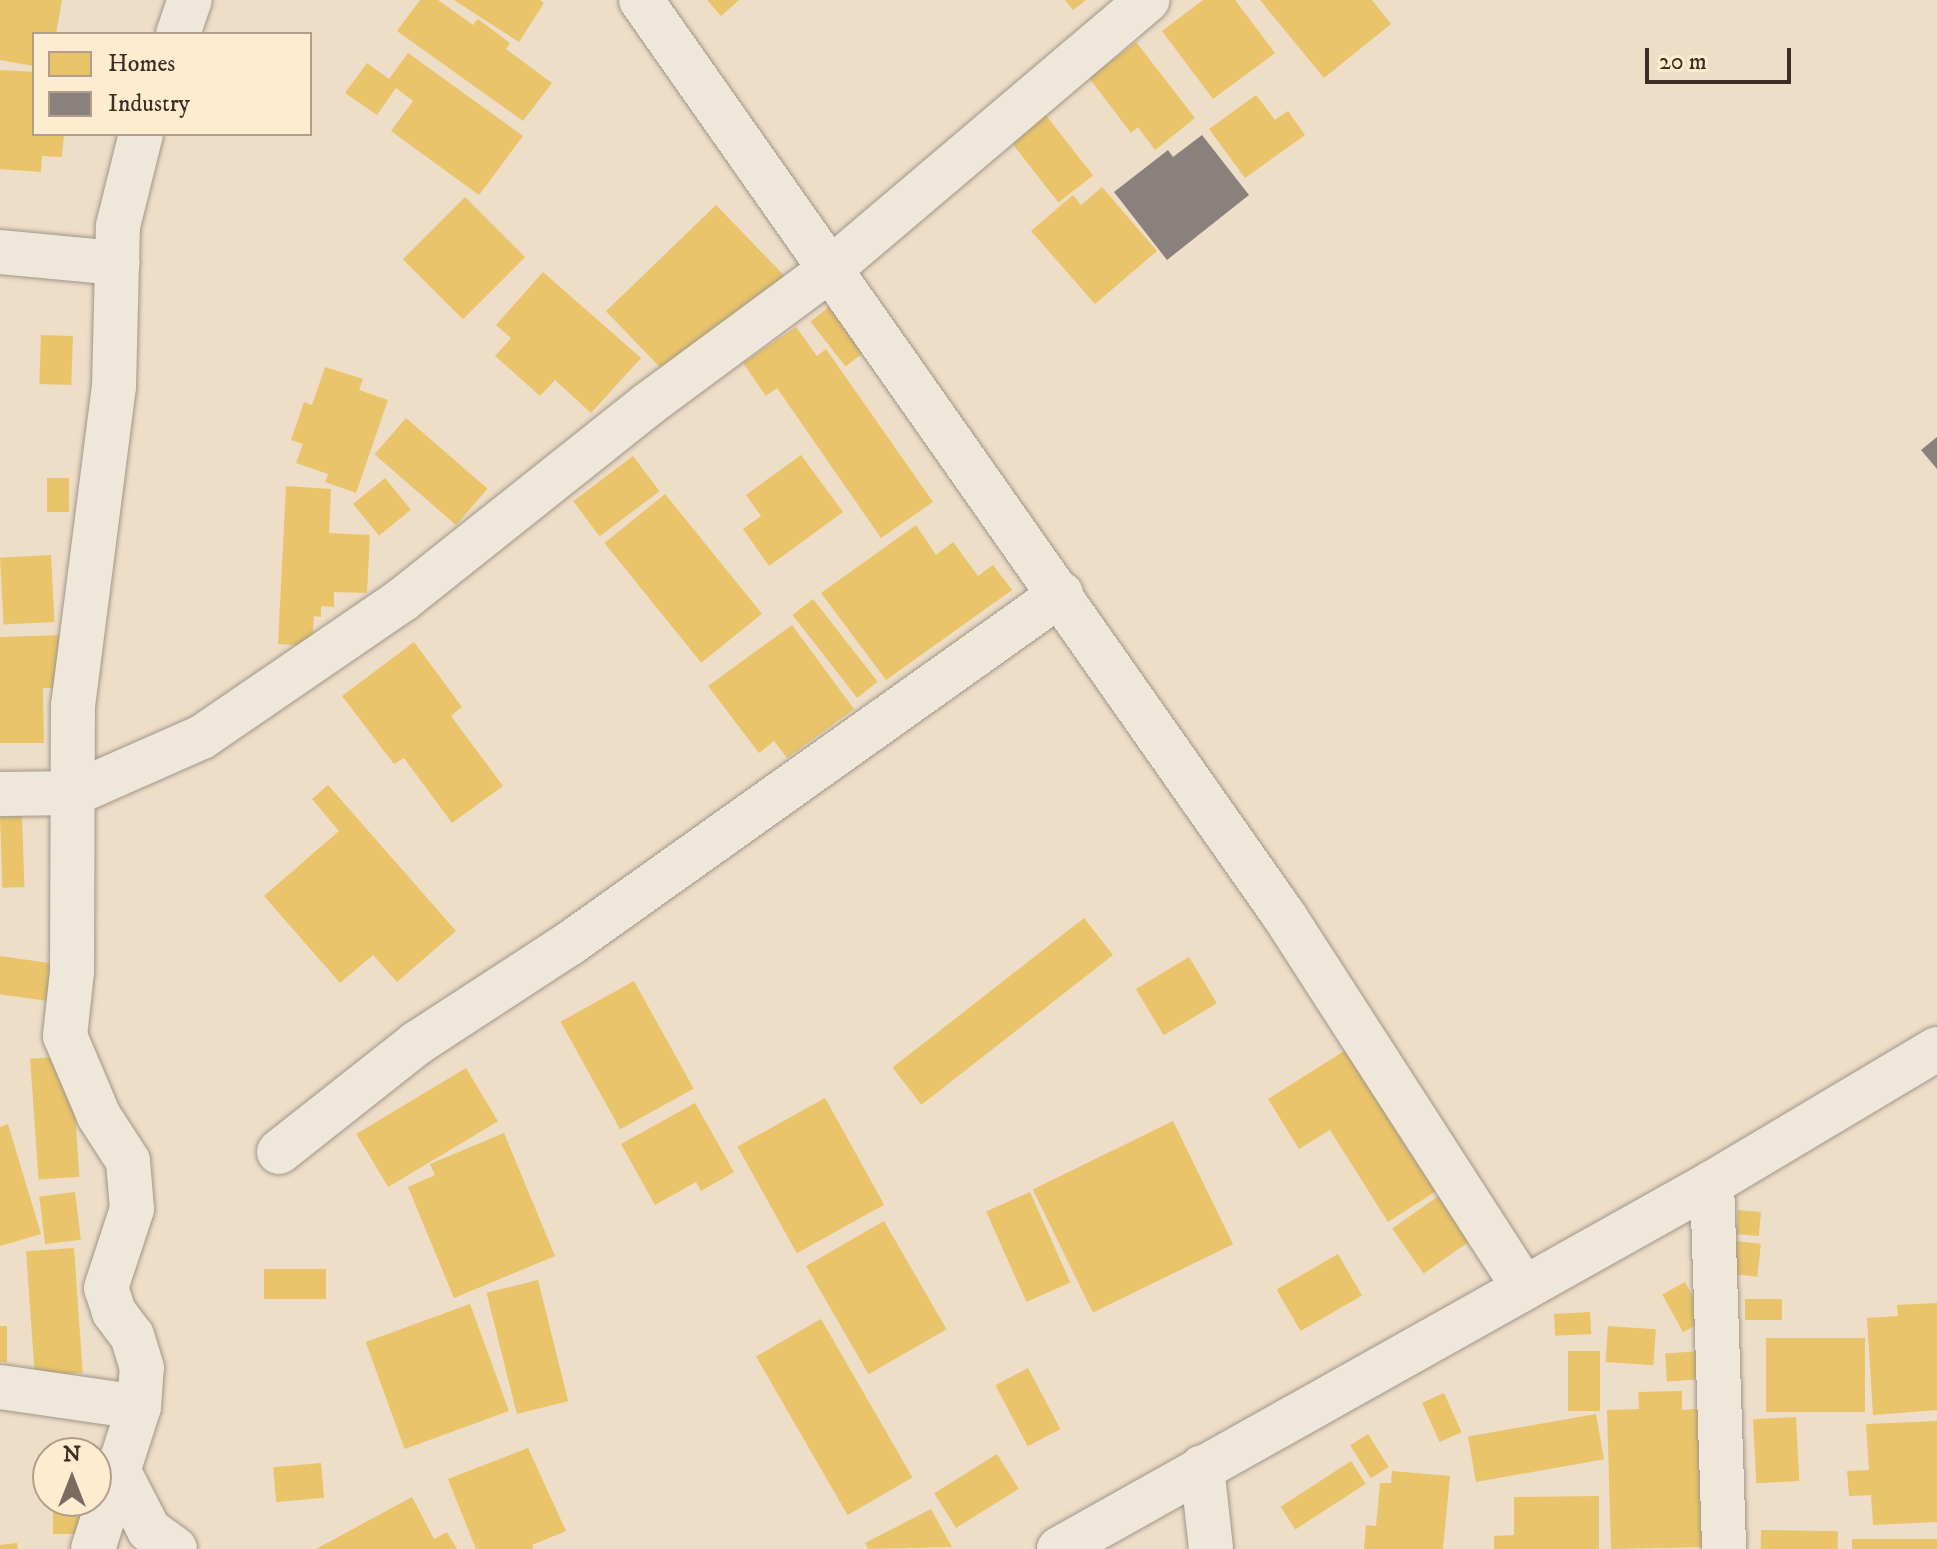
<!DOCTYPE html>
<html>
<head>
<meta charset="utf-8">
<style>
  body { margin:0 }
  #map { position:relative; width:1937px; height:1549px; overflow:hidden; background:#eeddc7; font-family:"IM FELL DW Pica",serif }
  div>[style] { position:absolute }
  .homes>* { inset:0; background:#e9c46a; transform-origin:0 0 }
  .industry>* { inset:0; background:#8a817c }
  .roads { filter:drop-shadow(0 0 2px #a09688) drop-shadow(0 0 2px #a09688) }
  .minor>* { height:44px; margin:-22px; padding:0 22px; transform-origin:22px; border-radius:22px; background:#f0e7db }
  span { translate:-50% -50%; white-space:nowrap; text-align:center; line-height:1.15; -webkit-text-stroke:8px #ffebd0; paint-order:stroke }
  .legend { position:absolute; left:32px; top:32px; width:280px; height:104px; box-sizing:border-box; background:#ffebd0; border:2px solid #b19f8c; margin:0; padding:10px 14px; list-style:none; font-size:24px; color:#3c2e25 }
  .legend li { display:flex; align-items:center; gap:16px; height:40px }
  .legend b { width:40px; border:2px solid #b19f8c }
  .north { position:absolute; left:32px; top:1437px; width:80px; height:80px; box-sizing:border-box; background:#ffebd0; border:2px solid #b19f8c; border-radius:50%; rotate:0deg; font-size:22px; font-weight:700; line-height:32px; text-align:center; color:#3c2e25 }
  .north::after { content:''; display:block; margin:auto; width:28px; height:36px; background:#7a6b5e; clip-path:polygon(50% 0,100% 100%,50% 72%,0 100%) }
  .scale { position:absolute; left:1645px; top:48px; width:146px; height:36px; box-sizing:border-box; border:4px solid #3c2e25; border-top:0; padding-left:10px; font-size:24px; line-height:28px; white-space:nowrap; color:#3c2e25; -webkit-text-stroke:6px #ffebd0; paint-order:stroke }
</style>
</head>
<body>
<div id="map">
  <div class="homes">
    <i style="clip-path:polygon(0 0,62px 0,56px 34px,34px 34px,34px 66px,0 60px)"></i>
    <i style="clip-path:polygon(420px 0,438px 0,473px 25px,478px 19px,510px 43px,506px 49px,552px 83px,523px 121px,397px 31px)"></i>
    <i style="clip-path:polygon(454px 0,540px 0,544px 3px,519px 42px)"></i>
    <i style="clip-path:polygon(707px 0,739px 0,721px 16px)"></i>
    <i style="clip-path:polygon(1065px 0,1086px 0,1073px 10px)"></i>
    <i style="clip-path:polygon(1203px 0,1235px 0,1275px 53px,1213px 99px,1162px 31px)"></i>
    <i style="clip-path:polygon(1260px 0,1372px 0,1391px 24px,1324px 78px)"></i>
    <i style="clip-path:polygon(1136px 42px,1195px 118px,1155px 150px,1138px 127px,1131px 133px,1089px 78px)"></i>
    <i style="clip-path:polygon(408px 53px,523px 136px,479px 195px,391px 131px,413px 101px,396px 88px,377px 115px,345px 93px,367px 63px,389px 79px)"></i>
    <i style="clip-path:polygon(0 70px,34px 72px,34px 134px,64px 134px,62px 157px,42px 156px,41px 172px,0 169px)"></i>
    <i style="clip-path:polygon(1256px 95px,1275px 120px,1288px 111px,1305px 135px,1245px 178px,1209px 129px)"></i>
    <i style="left:1045px;top:114px;width:78px;height:44px;rotate:52deg"></i>
    <i style="clip-path:polygon(1102px 187px,1157px 251px,1095px 304px,1031px 231px,1073px 195px,1081px 205px)"></i>
    <i style="left:465px;top:197px;width:85px;height:88px;rotate:45deg"></i>
    <i style="left:716px;top:205px;width:98px;height:153px;rotate:46deg"></i>
    <i style="clip-path:polygon(543px 272px,641px 358px,591px 413px,555px 380px,540px 396px,495px 356px,511px 338px,496px 325px)"></i>
    <i style="left:838px;top:300px;width:57px;height:35px;rotate:52deg"></i>
    <i style="clip-path:polygon(796px 327px,817px 356px,826px 349px,933px 502px,881px 538px,777px 388px,766px 396px,743px 363px)"></i>
    <i style="left:41px;top:335px;width:32px;height:49px;rotate:2deg"></i>
    <i style="clip-path:polygon(325px 367px,363px 379px,359px 390px,388px 400px,356px 493px,325px 482px,328px 474px,296px 463px,303px 444px,291px 440px,304px 402px,312px 405px)"></i>
    <i style="left:406px;top:418px;width:108px;height:48px;rotate:41deg"></i>
    <i style="clip-path:polygon(801px 455px,843px 512px,769px 566px,743px 529px,761px 516px,746px 495px)"></i>
    <i style="left:633px;top:456px;width:44px;height:75px;rotate:53deg"></i>
    <i style="left:47px;top:478px;width:22px;height:34px"></i>
    <i style="left:385px;top:478px;width:41px;height:41px;rotate:51deg"></i>
    <i style="clip-path:polygon(286px 486px,331px 489px,329px 533px,370px 535px,367px 593px,334px 592px,334px 607px,321px 606px,321px 617px,314px 616px,312px 646px,278px 644px)"></i>
    <i style="left:665px;top:494px;width:154px;height:78px;rotate:51deg"></i>
    <i style="clip-path:polygon(916px 525px,936px 555px,953px 542px,978px 576px,993px 565px,1012px 590px,886px 680px,821px 593px)"></i>
    <i style="left:51px;top:555px;width:67px;height:51px;rotate:87deg"></i>
    <i style="left:813px;top:599px;width:105px;height:26px;rotate:52deg"></i>
    <i style="clip-path:polygon(792px 625px,854px 709px,787px 758px,774px 741px,759px 753px,708px 686px)"></i>
    <i style="clip-path:polygon(65px 635px,66px 688px,43px 688px,44px 743px,0 743px,0 637px)"></i>
    <i style="clip-path:polygon(414px 642px,462px 707px,451px 716px,503px 786px,452px 823px,404px 758px,394px 764px,342px 696px)"></i>
    <i style="clip-path:polygon(328px 785px,456px 931px,397px 982px,373px 955px,340px 983px,264px 896px,339px 831px,312px 799px)"></i>
    <i style="left:22px;top:816px;width:71px;height:22px;rotate:88deg"></i>
    <i style="left:1084px;top:918px;width:47px;height:243px;rotate:52deg"></i>
    <i style="left:0;top:956px;width:57px;height:38px;rotate:8deg"></i>
    <i style="left:1189px;top:957px;width:54px;height:62px;rotate:59deg"></i>
    <i style="left:634px;top:981px;width:123px;height:84px;rotate:61deg"></i>
    <i style="clip-path:polygon(1357px 1043px,1447px 1184px,1388px 1222px,1330px 1130px,1299px 1149px,1268px 1099px)"></i>
    <i style="left:71px;top:1056px;width:121px;height:41px;rotate:86deg"></i>
    <i style="left:466px;top:1068px;width:62px;height:128px;rotate:59deg"></i>
    <i style="left:825px;top:1098px;width:122px;height:100px;rotate:61deg"></i>
    <i style="clip-path:polygon(695px 1103px,734px 1172px,701px 1191px,696px 1182px,655px 1205px,621px 1144px)"></i>
    <i style="left:1173px;top:1121px;width:137px;height:156px;rotate:64deg"></i>
    <i style="clip-path:polygon(8px 1124px,41px 1234px,0 1246px,0 1127px)"></i>
    <i style="clip-path:polygon(504px 1133px,555px 1256px,454px 1298px,408px 1187px,435px 1175px,430px 1164px)"></i>
    <i style="left:1447px;top:1190px;width:55px;height:67px;rotate:55deg"></i>
    <i style="left:75px;top:1192px;width:48px;height:36px;rotate:83deg"></i>
    <i style="left:1030px;top:1192px;width:99px;height:48px;rotate:66deg"></i>
    <i style="left:1738px;top:1210px;width:23px;height:24px;rotate:5deg"></i>
    <i style="left:884px;top:1221px;width:125px;height:90px;rotate:60deg"></i>
    <i style="left:1734px;top:1241px;width:27px;height:33px;rotate:6deg"></i>
    <i style="left:74px;top:1248px;width:125px;height:48px;rotate:86deg"></i>
    <i style="left:1338px;top:1254px;width:48px;height:71px;rotate:60deg"></i>
    <i style="left:264px;top:1269px;width:62px;height:30px"></i>
    <i style="left:538px;top:1280px;width:125px;height:53px;rotate:76deg"></i>
    <i style="left:1685px;top:1282px;width:43px;height:26px;rotate:61deg"></i>
    <i style="left:1745px;top:1299px;width:37px;height:21px"></i>
    <i style="clip-path:polygon(1937px 1303px,1937px 1410px,1873px 1415px,1867px 1318px,1898px 1316px,1897px 1305px)"></i>
    <i style="left:470px;top:1304px;width:114px;height:111px;rotate:70deg"></i>
    <i style="left:1590px;top:1312px;width:22px;height:36px;rotate:87deg"></i>
    <i style="left:821px;top:1319px;width:183px;height:75px;rotate:60deg"></i>
    <i style="left:0;top:1326px;width:7px;height:36px"></i>
    <i style="left:1608px;top:1326px;width:48px;height:36px;rotate:4deg"></i>
    <i style="left:1766px;top:1338px;width:99px;height:74px"></i>
    <i style="left:1568px;top:1351px;width:32px;height:60px"></i>
    <i style="left:1701px;top:1351px;width:28px;height:36px;rotate:86deg"></i>
    <i style="left:1028px;top:1368px;width:69px;height:37px;rotate:62deg"></i>
    <i style="clip-path:polygon(1682px 1391px,1682px 1410px,1706px 1408px,1711px 1547px,1611px 1549px,1607px 1410px,1639px 1409px,1638px 1392px)"></i>
    <i style="left:1444px;top:1393px;width:43px;height:24px;rotate:66deg"></i>
    <i style="left:1596px;top:1414px;width:46px;height:130px;rotate:80deg"></i>
    <i style="left:1796px;top:1417px;width:64px;height:43px;rotate:87deg"></i>
    <i style="clip-path:polygon(1937px 1421px,1937px 1522px,1873px 1525px,1871px 1495px,1849px 1496px,1847px 1471px,1869px 1470px,1866px 1424px)"></i>
    <i style="left:1368px;top:1434px;width:39px;height:21px;rotate:58deg"></i>
    <i style="clip-path:polygon(92px 1446px,92px 1453px,52px 1453px,52px 1447px)"></i>
    <i style="clip-path:polygon(528px 1448px,566px 1531px,532px 1545px,534px 1549px,476px 1549px,448px 1479px)"></i>
    <i style="left:997px;top:1454px;width:41px;height:74px;rotate:58deg"></i>
    <i style="left:1351px;top:1461px;width:27px;height:84px;rotate:57deg"></i>
    <i style="left:321px;top:1463px;width:35px;height:48px;rotate:85deg"></i>
    <i style="clip-path:polygon(1392px 1471px,1450px 1476px,1443px 1549px,1364px 1549px,1366px 1525px,1376px 1526px,1380px 1483px,1391px 1483px)"></i>
    <i style="clip-path:polygon(1599px 1496px,1599px 1549px,1494px 1549px,1494px 1536px,1514px 1535px,1514px 1497px)"></i>
    <i style="clip-path:polygon(412px 1497px,434px 1539px,447px 1532px,457px 1549px,316px 1549px)"></i>
    <i style="left:53px;top:1501px;width:41px;height:33px"></i>
    <i style="clip-path:polygon(931px 1509px,952px 1547px,868px 1549px,865px 1543px)"></i>
    <i style="left:1761px;top:1530px;width:77px;height:19px;rotate:1deg"></i>
    <i style="left:1852px;top:1539px;width:85px;height:10px"></i>
    <i style="clip-path:polygon(17px 1543px,18px 1549px,0 1549px,0 1545px)"></i>
  </div>
  <div class="industry">
    <i style="clip-path:polygon(1202px 135px,1249px 195px,1167px 260px,1114px 192px,1168px 150px,1173px 157px)"></i>
    <i style="clip-path:polygon(1937px 437px,1937px 469px,1921px 450px)"></i>
  </div>
  <div class="roads">
    <div class="minor">
      <i style="left:641px;top:0;width:1121px;rotate:54.92deg"></i>
      <i style="left:1285px;top:917px;width:438px;rotate:57.2deg"></i>
      <i style="left:178px;top:34px;width:36px;rotate:-71deg"></i>
      <i style="left:0;top:252px;width:118px;rotate:5.4deg"></i>
      <i style="left:0;top:794px;width:75px;rotate:-0.8deg"></i>
      <i style="left:75px;top:793px;width:139px;rotate:-23.8deg"></i>
      <i style="left:202px;top:737px;width:242px;rotate:-34.4deg"></i>
      <i style="left:402px;top:600px;width:313px;rotate:-38.5deg"></i>
      <i style="left:647px;top:405px;width:225px;rotate:-36.5deg"></i>
      <i style="left:828px;top:271px;width:419px;rotate:-40.3deg"></i>
      <i style="left:279px;top:1152px;width:176px;rotate:-38.3deg"></i>
      <i style="left:417px;top:1043px;width:181px;rotate:-33.1deg"></i>
      <i style="left:569px;top:944px;width:604px;rotate:-35.43deg"></i>
      <i style="left:1712px;top:1183px;width:366px;rotate:88.1deg"></i>
      <i style="left:0;top:1387px;width:140px;rotate:8.2deg"></i>
      <i style="left:116px;top:1466px;width:72px;rotate:62.7deg"></i>
      <i style="left:149px;top:1530px;width:32px;rotate:36deg"></i>
      <i style="left:1202px;top:1467px;width:82px;rotate:83.7deg"></i>
      <i style="left:93px;top:1549px;width:149px;rotate:-72.1deg"></i>
      <i style="left:139px;top:1407px;width:39px;rotate:-86deg"></i>
      <i style="left:142px;top:1368px;width:34px;rotate:-107deg"></i>
      <i style="left:132px;top:1336px;width:30px;rotate:-127deg"></i>
      <i style="left:114px;top:1312px;width:25px;rotate:-108deg"></i>
      <i style="left:106px;top:1288px;width:83px;rotate:-71.8deg"></i>
      <i style="left:132px;top:1209px;width:48px;rotate:-94.8deg"></i>
      <i style="left:128px;top:1161px;width:54px;rotate:-122.8deg"></i>
      <i style="left:99px;top:1116px;width:87px;rotate:-113deg"></i>
      <i style="left:65px;top:1036px;width:64px;rotate:-83.8deg"></i>
      <i style="left:72px;top:972px;width:266px;rotate:-89.8deg"></i>
      <i style="left:73px;top:706px;width:322px;rotate:-82.7deg"></i>
      <i style="left:114px;top:387px;width:161px;rotate:-88.6deg"></i>
      <i style="left:118px;top:226px;width:95px;rotate:-76deg"></i>
      <i style="left:1059px;top:1549px;width:749px;rotate:-29.27deg"></i>
      <i style="left:1712px;top:1183px;width:262px;rotate:-30.8deg"></i>
    </div>
  </div>
  <ul class="legend">
  <li><b style="height:22px;background:#e9c46a"></b>Homes</li>
  <li><b style="height:22px;background:#8a817c"></b>Industry</li>
  </ul>
  <div class="north">N</div>
  <div class="scale">20 m</div>
</div>
</body>
</html>
